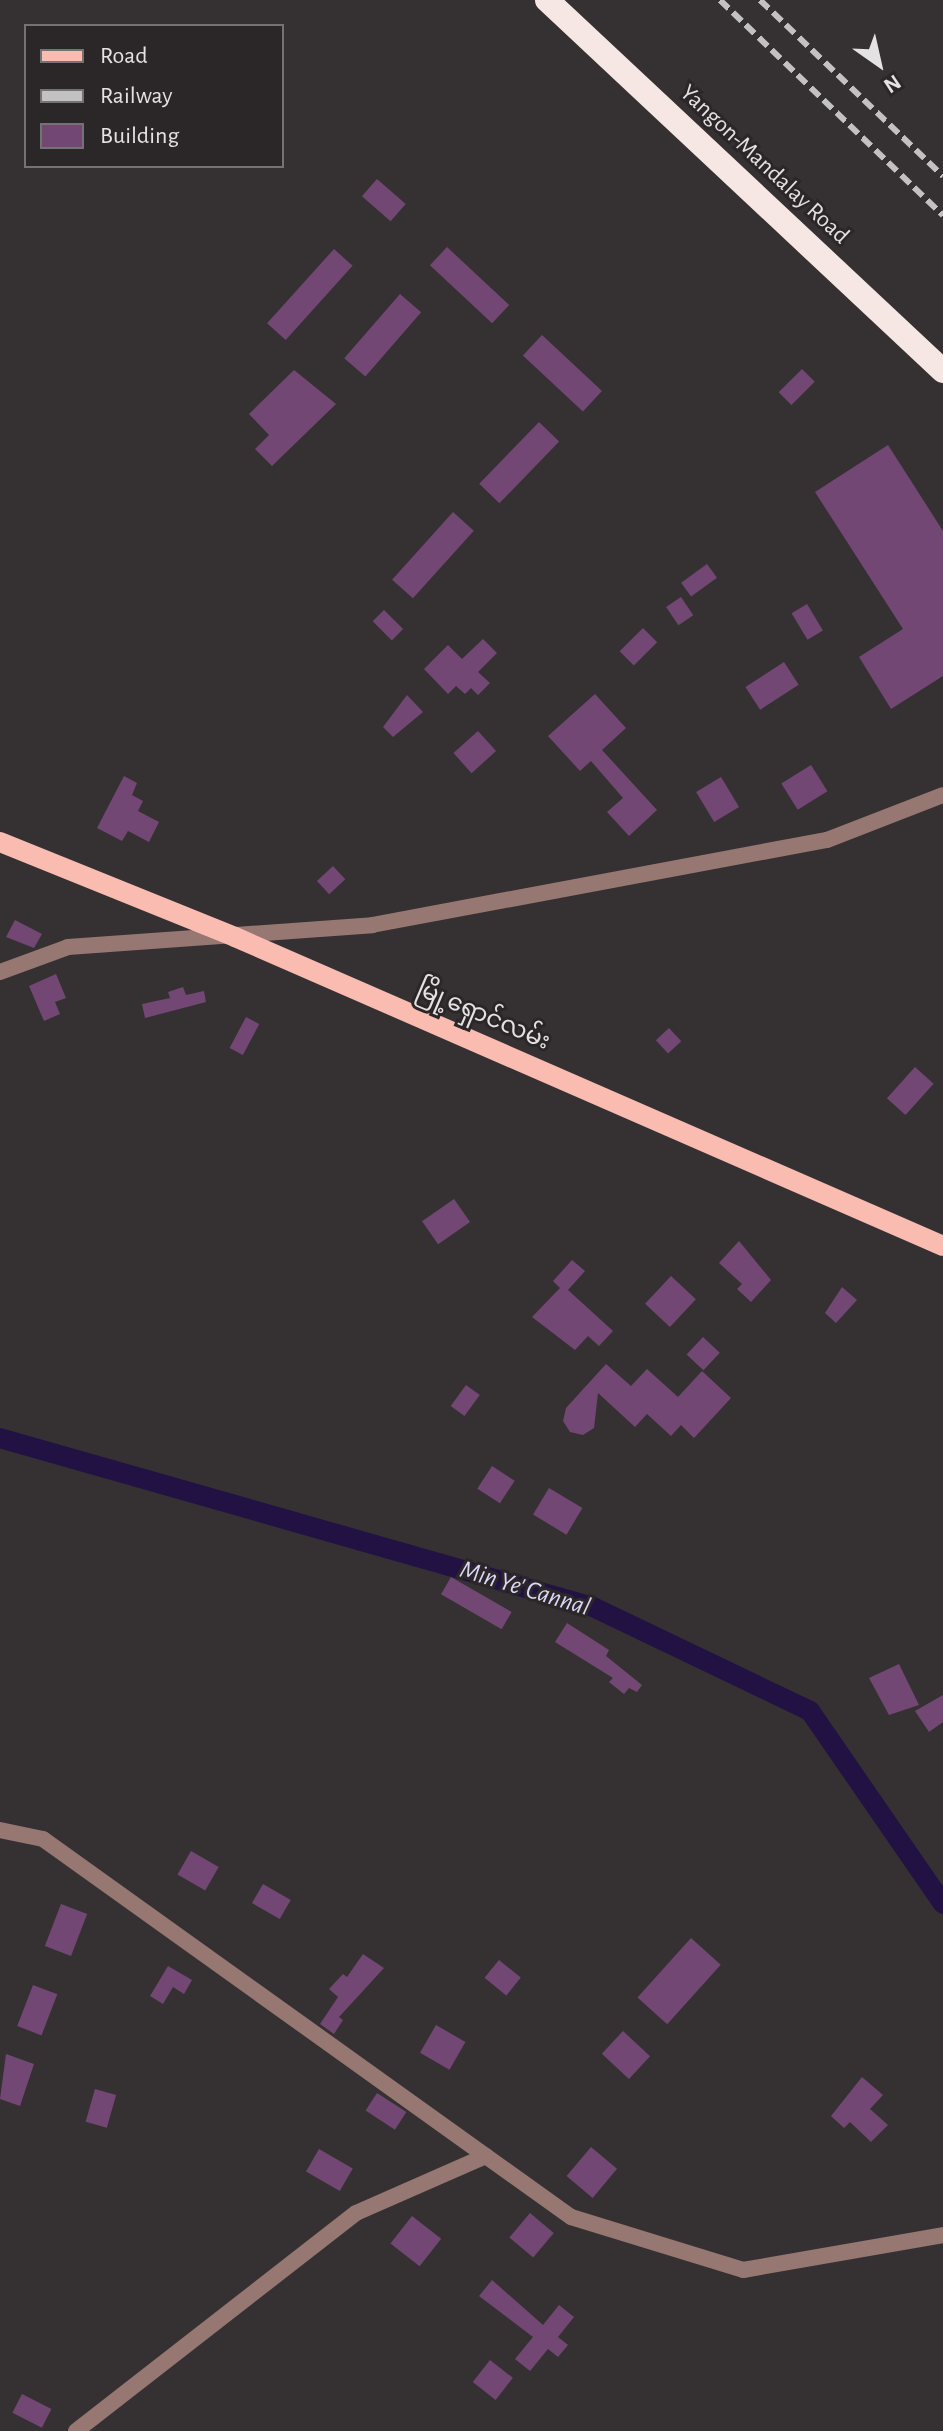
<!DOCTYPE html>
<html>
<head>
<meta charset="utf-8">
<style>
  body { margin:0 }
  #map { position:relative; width:943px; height:2431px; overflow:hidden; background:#353132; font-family:"Alegreya Sans","Noto Sans Myanmar",sans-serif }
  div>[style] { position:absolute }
  .canal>* { height:20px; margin:-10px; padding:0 10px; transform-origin:10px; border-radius:10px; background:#221243 }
  .building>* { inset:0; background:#724774; transform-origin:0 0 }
  .street>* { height:16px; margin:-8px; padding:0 8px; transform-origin:8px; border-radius:8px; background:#967772 }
  .primary>* { height:20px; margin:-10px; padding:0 10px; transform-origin:10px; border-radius:10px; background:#fabbb0 }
  .highway>* { height:24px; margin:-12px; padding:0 12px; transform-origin:12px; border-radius:12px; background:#f7e7e4 }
  .rail>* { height:6px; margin-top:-3px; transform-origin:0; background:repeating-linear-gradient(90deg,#c4c1c2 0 12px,transparent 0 18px) }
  span { translate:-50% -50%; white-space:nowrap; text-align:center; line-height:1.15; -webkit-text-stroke:6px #2b2728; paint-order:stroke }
  .street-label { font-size:24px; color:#e5e2e3 }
  .water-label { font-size:26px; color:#dcd6f8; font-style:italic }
  .legend { position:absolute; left:24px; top:24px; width:260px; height:144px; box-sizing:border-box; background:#2b2728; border:2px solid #757273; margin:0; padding:10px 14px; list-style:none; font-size:24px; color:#e5e2e3 }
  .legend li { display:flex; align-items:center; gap:16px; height:40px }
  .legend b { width:40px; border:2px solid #757273 }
  .north { position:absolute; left:839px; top:24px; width:80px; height:80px; -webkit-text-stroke:6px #2b2728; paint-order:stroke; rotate:146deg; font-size:22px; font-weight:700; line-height:32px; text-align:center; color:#e5e2e3 }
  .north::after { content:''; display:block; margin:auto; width:28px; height:36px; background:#e5e2e3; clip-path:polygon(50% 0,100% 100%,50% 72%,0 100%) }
</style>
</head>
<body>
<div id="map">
  <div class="canal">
    <i style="left:0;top:1438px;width:617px;rotate:15.91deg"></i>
    <i style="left:593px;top:1607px;width:241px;rotate:25.6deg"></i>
    <i style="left:810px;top:1711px;width:234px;rotate:55.4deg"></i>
  </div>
  <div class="building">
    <i style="left:377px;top:179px;width:38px;height:23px;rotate:41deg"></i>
    <i style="left:447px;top:247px;width:85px;height:25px;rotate:43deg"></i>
    <i style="left:334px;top:249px;width:25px;height:100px;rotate:42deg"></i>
    <i style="left:400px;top:294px;width:28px;height:85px;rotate:41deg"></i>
    <i style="left:542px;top:335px;width:82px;height:28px;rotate:43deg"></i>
    <i style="left:802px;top:369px;width:18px;height:33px;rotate:45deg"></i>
    <i style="clip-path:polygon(294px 370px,336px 404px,272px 466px,255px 449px,269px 435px,249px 414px)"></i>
    <i style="left:539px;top:422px;width:28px;height:86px;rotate:44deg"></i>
    <i style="clip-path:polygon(888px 445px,943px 531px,943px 676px,891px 709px,859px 657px,903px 629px,815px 492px)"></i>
    <i style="left:453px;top:512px;width:28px;height:91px;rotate:42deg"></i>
    <i style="left:707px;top:564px;width:17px;height:32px;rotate:54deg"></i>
    <i style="left:681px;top:597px;width:22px;height:18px;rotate:56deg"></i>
    <i style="left:807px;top:604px;width:31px;height:18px;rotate:59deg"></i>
    <i style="left:384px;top:610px;width:27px;height:16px;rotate:45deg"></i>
    <i style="left:643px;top:628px;width:20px;height:33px;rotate:45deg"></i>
    <i style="clip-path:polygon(483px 639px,497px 653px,478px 672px,490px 683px,478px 695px,471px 688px,465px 694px,456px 686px,448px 694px,424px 669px,448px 645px,462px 659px)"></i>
    <i style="left:784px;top:662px;width:27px;height:46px;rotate:57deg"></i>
    <i style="clip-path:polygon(595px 694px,626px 728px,602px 750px,657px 810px,629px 836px,607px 812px,623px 798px,591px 761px,580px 771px,548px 736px)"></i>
    <i style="clip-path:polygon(407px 695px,423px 712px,393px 737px,383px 727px)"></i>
    <i style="left:478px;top:731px;width:27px;height:33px;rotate:48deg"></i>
    <i style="left:811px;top:765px;width:31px;height:35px;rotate:58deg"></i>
    <i style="clip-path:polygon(124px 776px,137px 783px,132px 795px,143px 801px,138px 811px,159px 822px,149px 842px,128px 831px,122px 841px,97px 828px)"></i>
    <i style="left:721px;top:777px;width:35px;height:29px;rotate:59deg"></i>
    <i style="left:333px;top:866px;width:18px;height:22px;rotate:47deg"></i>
    <i style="clip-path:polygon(15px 920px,42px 934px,34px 948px,6px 937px)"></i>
    <i style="clip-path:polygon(56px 974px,66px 998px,55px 1002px,60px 1014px,44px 1021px,29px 986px)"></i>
    <i style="clip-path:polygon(183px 987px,186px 995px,204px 991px,206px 1002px,145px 1018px,142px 1004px,170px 998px,168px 992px)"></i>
    <i style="left:246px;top:1017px;width:15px;height:35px;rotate:28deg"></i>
    <i style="left:669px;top:1028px;width:18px;height:18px;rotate:47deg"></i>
    <i style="left:915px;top:1067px;width:25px;height:42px;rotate:42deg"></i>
    <i style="left:454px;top:1199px;width:28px;height:39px;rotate:55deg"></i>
    <i style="clip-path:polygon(739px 1241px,771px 1280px,751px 1302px,737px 1289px,742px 1284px,719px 1263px)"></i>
    <i style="clip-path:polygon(572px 1260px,585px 1271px,568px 1290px,613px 1331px,599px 1346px,588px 1336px,575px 1350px,532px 1317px,560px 1288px,553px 1281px)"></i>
    <i style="left:671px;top:1276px;width:34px;height:38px;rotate:43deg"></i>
    <i style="clip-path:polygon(842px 1287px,857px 1300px,836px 1323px,825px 1313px)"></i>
    <i style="left:703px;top:1337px;width:23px;height:24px;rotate:43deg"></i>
    <i style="clip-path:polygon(606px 1364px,631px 1386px,647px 1369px,678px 1397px,702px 1371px,731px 1398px,694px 1438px,681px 1425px,671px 1436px,647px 1414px,635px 1427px,598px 1393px,594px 1428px,583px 1435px,570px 1432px,563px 1421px,566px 1408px)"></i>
    <i style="left:466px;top:1385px;width:17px;height:26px;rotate:36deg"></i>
    <i style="left:492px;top:1466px;width:27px;height:27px;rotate:33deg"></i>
    <i style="left:549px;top:1488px;width:39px;height:31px;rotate:31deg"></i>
    <i style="left:451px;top:1577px;width:70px;height:20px;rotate:30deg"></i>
    <i style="clip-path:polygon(567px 1623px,609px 1650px,606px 1656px,642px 1685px,637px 1692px,629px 1688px,624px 1694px,609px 1682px,613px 1678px,555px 1642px)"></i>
    <i style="clip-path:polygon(899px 1664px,919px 1705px,889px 1715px,869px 1678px)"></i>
    <i style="clip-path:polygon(943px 1695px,943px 1722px,929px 1732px,915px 1711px)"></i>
    <i style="left:191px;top:1851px;width:32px;height:27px;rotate:30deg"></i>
    <i style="left:263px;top:1884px;width:32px;height:22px;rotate:30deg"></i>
    <i style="left:61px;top:1904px;width:28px;height:45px;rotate:21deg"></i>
    <i style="left:691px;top:1938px;width:40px;height:80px;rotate:42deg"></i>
    <i style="clip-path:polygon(363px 1954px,384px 1968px,339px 2017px,343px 2020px,334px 2034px,320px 2024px,338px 1997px,329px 1989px,343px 1974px,347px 1977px)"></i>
    <i style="left:499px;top:1960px;width:28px;height:23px;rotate:39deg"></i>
    <i style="clip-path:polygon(168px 1966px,192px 1980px,184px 1994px,173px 1987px,163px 2004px,150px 1996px)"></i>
    <i style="left:33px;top:1985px;width:26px;height:44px;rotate:21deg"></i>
    <i style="left:436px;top:2025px;width:34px;height:32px;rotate:30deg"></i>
    <i style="left:623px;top:2031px;width:37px;height:31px;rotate:43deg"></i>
    <i style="clip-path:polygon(6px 2054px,34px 2064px,20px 2106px,0 2099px)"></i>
    <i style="clip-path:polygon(862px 2077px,883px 2095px,870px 2109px,888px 2125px,871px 2142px,850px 2122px,844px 2128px,831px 2116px)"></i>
    <i style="left:95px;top:2089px;width:22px;height:34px;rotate:16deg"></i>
    <i style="left:377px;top:2093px;width:35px;height:21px;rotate:33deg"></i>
    <i style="left:591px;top:2147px;width:34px;height:38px;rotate:40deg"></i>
    <i style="left:319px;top:2149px;width:39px;height:26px;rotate:30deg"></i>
    <i style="left:530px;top:2213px;width:31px;height:32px;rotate:40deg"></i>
    <i style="left:412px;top:2216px;width:37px;height:35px;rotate:38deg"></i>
    <i style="clip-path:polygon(492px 2280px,543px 2325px,559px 2305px,574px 2317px,558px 2337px,568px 2345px,558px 2357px,548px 2349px,530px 2371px,515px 2359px,533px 2337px,479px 2296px)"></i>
    <i style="left:490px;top:2360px;width:29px;height:28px;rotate:38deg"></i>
    <i style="left:22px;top:2394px;width:33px;height:21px;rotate:27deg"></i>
  </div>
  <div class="street">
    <i style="left:0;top:972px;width:72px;rotate:-20.2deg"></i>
    <i style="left:68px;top:947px;width:305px;rotate:-4.1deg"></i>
    <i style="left:372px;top:925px;width:463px;rotate:-10.6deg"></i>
    <i style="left:827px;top:840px;width:124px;rotate:-21.2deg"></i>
    <i style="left:0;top:1830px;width:44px;rotate:11.8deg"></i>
    <i style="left:43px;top:1839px;width:649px;rotate:35.6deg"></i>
    <i style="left:571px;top:2217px;width:180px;rotate:17.1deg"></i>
    <i style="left:743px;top:2270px;width:203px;rotate:-9.9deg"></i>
    <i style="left:76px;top:2431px;width:355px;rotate:-37.9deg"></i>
    <i style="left:356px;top:2213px;width:142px;rotate:-23.7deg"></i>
  </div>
  <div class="primary">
    <i style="left:0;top:842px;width:253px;rotate:22deg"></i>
    <i style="left:235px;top:937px;width:772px;rotate:23.58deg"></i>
  </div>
  <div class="highway">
    <i style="left:547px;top:0;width:543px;rotate:43.13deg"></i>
  </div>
  <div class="rail">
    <i style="left:720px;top:0;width:310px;rotate:44deg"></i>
    <i style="left:760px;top:0;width:254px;rotate:43.9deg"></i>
  </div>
  <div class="street-label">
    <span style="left:764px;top:165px;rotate:43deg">Yangon-Mandalay Road</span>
    <span style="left:483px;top:1016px;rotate:23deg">မြို့ရှောင်လမ်း</span>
  </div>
  <div class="water-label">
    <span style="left:525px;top:1589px;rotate:17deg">Min Ye' Cannal</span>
  </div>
  <ul class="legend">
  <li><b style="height:10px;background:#fabbb0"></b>Road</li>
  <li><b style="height:10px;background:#c4c1c2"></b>Railway</li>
  <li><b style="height:22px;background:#724774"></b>Building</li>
  </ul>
  <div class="north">N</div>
</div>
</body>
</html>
